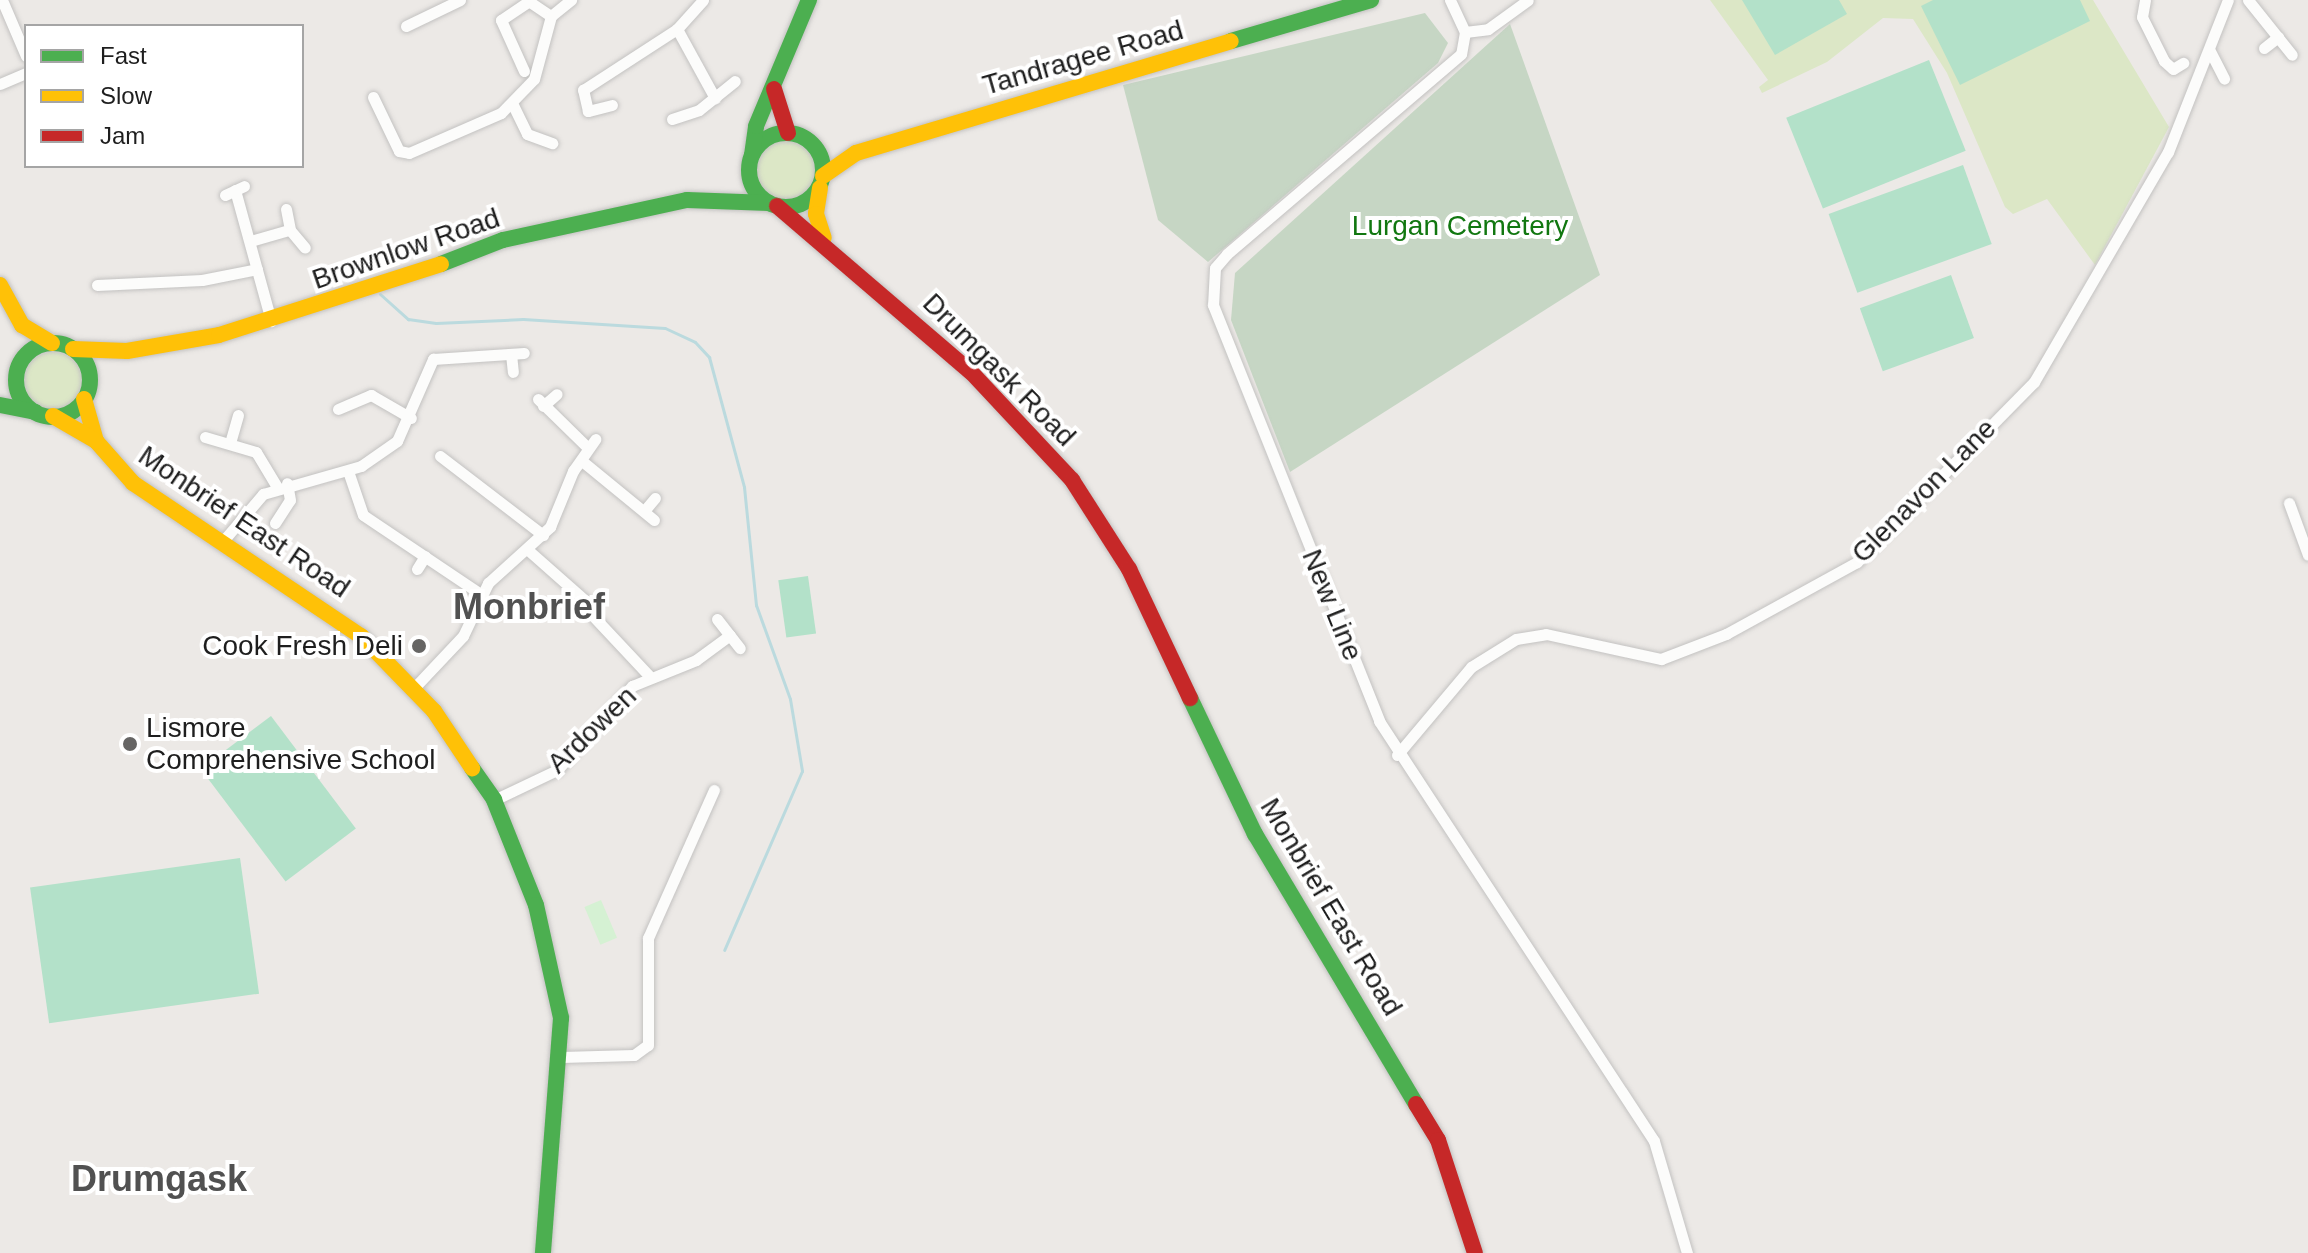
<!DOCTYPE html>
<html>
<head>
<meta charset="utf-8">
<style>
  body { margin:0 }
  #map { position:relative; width:2308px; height:1253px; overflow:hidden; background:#ece9e6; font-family:Helvetica,sans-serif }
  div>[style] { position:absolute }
  .grass>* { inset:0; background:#dce7c6 }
  .round { border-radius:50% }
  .cemetery>* { inset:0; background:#c6d6c4 }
  .park>* { inset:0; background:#d5f1d3; transform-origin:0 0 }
  .pitch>* { inset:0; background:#b3e1c9; transform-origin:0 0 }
  .stream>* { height:3px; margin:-1.5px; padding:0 1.5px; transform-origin:1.5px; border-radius:1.5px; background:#bbdade }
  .roads { filter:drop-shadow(0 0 2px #c3c2c1) drop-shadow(0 0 2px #c3c2c1) }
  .street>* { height:11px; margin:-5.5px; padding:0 5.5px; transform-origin:5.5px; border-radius:5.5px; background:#fcfcfb }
  .fast>* { height:16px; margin:-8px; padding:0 8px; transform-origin:8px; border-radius:8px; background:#4caf50 }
  .fast>.ring { margin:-8px; padding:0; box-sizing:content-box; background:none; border:16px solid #4caf50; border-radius:50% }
  .slow>* { height:16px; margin:-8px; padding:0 8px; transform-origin:8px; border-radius:8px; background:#ffc107 }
  .jam>* { height:16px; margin:-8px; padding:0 8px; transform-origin:8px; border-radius:8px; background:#c62828 }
  .dots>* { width:22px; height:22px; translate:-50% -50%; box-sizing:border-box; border:4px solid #fff; border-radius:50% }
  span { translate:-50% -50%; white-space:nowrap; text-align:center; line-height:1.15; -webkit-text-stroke:8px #fff; paint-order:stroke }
  .street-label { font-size:28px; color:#1e1e1e }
  .park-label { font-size:28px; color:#117710 }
  .poi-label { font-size:28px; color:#1e1e1e }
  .right { translate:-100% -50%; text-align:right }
  .left { translate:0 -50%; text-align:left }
  .district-label { font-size:36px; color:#515151; font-weight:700 }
  .legend { position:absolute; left:24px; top:24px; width:280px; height:144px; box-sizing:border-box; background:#fff; border:2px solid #a5a5a5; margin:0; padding:10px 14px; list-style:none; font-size:24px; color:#1e1e1e }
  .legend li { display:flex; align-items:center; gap:16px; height:40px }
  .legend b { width:40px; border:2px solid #a5a5a5 }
</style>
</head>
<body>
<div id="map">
  <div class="grass">
    <i style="clip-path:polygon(1710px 0,2093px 0,2169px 127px,2095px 265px,2047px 199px,2013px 214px,2005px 207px,1947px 73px,1913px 19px,1883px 18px,1827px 62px,1762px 93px,1759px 87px,1768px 80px)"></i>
    <i class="round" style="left:755px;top:141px;width:60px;height:60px"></i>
    <i class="round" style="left:24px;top:352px;width:58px;height:58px"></i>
  </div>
  <div class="cemetery">
    <i style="clip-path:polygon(1425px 13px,1448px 43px,1438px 63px,1208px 262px,1158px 220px,1123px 85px)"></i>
    <i style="clip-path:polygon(1510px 24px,1600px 275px,1290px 472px,1231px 320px,1235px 273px)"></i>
  </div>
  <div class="park">
    <i style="left:601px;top:900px;width:41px;height:18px;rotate:67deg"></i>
  </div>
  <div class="pitch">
    <i style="clip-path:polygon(1742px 0,1839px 0,1847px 14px,1775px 55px)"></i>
    <i style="clip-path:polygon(1933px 0,2080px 0,2090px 21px,1960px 85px,1921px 6px)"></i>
    <i style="left:1929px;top:60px;width:98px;height:154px;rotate:68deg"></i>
    <i style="left:1963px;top:165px;width:84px;height:143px;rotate:70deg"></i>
    <i style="left:1951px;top:275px;width:67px;height:97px;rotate:70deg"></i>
    <i style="left:808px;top:576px;width:58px;height:30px;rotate:82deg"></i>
    <i style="left:271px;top:716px;width:141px;height:88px;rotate:53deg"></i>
    <i style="left:240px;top:858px;width:137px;height:212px;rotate:82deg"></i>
  </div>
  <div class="stream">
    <i style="left:380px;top:294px;width:38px;rotate:42deg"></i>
    <i style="left:408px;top:319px;width:28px;rotate:8deg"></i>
    <i style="left:436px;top:323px;width:87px;rotate:-2.6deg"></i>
    <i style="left:523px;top:319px;width:142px;rotate:3.6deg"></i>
    <i style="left:665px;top:328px;width:33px;rotate:25deg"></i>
    <i style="left:695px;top:342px;width:21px;rotate:47deg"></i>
    <i style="left:709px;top:357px;width:135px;rotate:74.9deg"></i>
    <i style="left:744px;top:487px;width:119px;rotate:84.2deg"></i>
    <i style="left:756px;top:605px;width:100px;rotate:70.1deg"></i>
    <i style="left:790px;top:699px;width:73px;rotate:80.5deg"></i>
    <i style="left:802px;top:771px;width:195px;rotate:113.5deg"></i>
  </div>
  <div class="roads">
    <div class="street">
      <i style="left:2px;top:0;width:61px;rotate:66.8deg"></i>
      <i style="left:527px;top:0;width:29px;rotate:34deg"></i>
      <i style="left:1450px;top:0;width:35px;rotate:65deg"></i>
      <i style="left:1465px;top:32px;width:22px;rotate:100deg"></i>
      <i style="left:1461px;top:54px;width:308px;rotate:139.5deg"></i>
      <i style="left:1227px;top:254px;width:18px;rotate:131deg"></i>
      <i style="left:1215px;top:268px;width:37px;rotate:93deg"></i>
      <i style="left:1213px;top:305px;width:448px;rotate:68.2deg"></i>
      <i style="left:1379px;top:721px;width:502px;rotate:56.78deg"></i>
      <i style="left:1654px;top:1141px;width:117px;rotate:73.6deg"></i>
      <i style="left:2145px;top:0;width:17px;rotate:100deg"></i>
      <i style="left:2142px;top:17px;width:49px;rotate:63.4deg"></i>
      <i style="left:2164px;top:61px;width:12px;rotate:42deg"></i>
      <i style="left:2173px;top:69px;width:12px;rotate:-31deg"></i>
      <i style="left:2248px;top:0;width:70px;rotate:51.3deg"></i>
      <i style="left:406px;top:26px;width:60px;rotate:-25.7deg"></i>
      <i style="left:677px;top:29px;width:79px;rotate:61.2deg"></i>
      <i style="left:1465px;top:32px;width:23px;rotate:-7deg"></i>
      <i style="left:1488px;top:29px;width:49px;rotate:-35.9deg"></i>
      <i style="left:2264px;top:48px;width:18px;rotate:-38deg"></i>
      <i style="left:2210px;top:51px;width:31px;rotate:63deg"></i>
      <i style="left:524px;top:71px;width:56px;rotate:-114.3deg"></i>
      <i style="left:501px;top:20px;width:32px;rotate:-34deg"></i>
      <i style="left:0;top:84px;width:28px;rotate:-23deg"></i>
      <i style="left:373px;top:97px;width:60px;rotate:64.3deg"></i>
      <i style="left:399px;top:151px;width:10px;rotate:11deg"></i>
      <i style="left:409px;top:153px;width:100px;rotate:-23.5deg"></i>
      <i style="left:501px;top:113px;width:47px;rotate:-45.9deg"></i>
      <i style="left:534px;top:79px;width:65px;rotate:-74.9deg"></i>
      <i style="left:551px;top:16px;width:26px;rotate:-39deg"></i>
      <i style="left:513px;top:105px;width:32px;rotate:64deg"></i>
      <i style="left:527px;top:134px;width:27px;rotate:20deg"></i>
      <i style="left:612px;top:105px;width:25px;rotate:166deg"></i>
      <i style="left:588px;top:111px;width:22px;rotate:-103deg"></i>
      <i style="left:583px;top:90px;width:112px;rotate:-33deg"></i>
      <i style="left:677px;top:29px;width:39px;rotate:-48deg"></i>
      <i style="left:672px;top:119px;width:28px;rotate:-18deg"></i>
      <i style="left:699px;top:110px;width:46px;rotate:-38.9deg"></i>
      <i style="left:235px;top:190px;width:136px;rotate:74.6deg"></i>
      <i style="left:225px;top:195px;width:21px;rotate:-25deg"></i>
      <i style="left:286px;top:209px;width:21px;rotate:79deg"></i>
      <i style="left:290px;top:230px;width:23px;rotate:50deg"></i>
      <i style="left:254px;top:240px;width:37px;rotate:-16deg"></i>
      <i style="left:97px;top:285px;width:105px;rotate:-2.7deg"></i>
      <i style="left:202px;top:280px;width:56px;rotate:-11.3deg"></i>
      <i style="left:511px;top:354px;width:18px;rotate:84deg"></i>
      <i style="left:538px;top:399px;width:67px;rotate:44.4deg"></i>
      <i style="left:543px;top:406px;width:18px;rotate:-41deg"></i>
      <i style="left:338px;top:409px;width:36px;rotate:-23deg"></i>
      <i style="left:371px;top:395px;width:46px;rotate:29.9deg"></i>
      <i style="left:205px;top:437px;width:53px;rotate:16.4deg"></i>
      <i style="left:256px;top:452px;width:41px;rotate:59deg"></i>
      <i style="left:230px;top:443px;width:29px;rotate:-74deg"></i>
      <i style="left:440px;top:456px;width:130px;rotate:37.5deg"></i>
      <i style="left:582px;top:461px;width:93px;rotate:39.3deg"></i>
      <i style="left:348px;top:471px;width:46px;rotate:71.2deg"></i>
      <i style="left:363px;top:515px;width:143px;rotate:33.9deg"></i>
      <i style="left:2289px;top:503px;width:55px;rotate:69.9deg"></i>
      <i style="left:644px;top:511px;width:17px;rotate:-50deg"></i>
      <i style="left:275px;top:523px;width:27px;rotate:-57deg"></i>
      <i style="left:290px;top:500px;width:17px;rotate:-100deg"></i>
      <i style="left:223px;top:541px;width:62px;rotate:-49.6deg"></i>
      <i style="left:263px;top:494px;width:102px;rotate:-15.9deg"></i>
      <i style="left:361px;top:466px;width:44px;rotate:-34.8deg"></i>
      <i style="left:397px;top:441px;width:90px;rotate:-66.3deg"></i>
      <i style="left:433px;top:359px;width:91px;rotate:-3.8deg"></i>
      <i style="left:528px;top:550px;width:81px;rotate:41.5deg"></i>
      <i style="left:417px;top:569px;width:15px;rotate:-58deg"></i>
      <i style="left:594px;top:617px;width:83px;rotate:46.9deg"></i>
      <i style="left:717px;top:619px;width:37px;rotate:52deg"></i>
      <i style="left:413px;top:689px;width:73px;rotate:-46.7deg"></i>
      <i style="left:463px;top:636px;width:59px;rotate:-64.7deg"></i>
      <i style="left:488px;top:583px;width:84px;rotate:-42.1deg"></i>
      <i style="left:550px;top:527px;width:61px;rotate:-67.7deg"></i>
      <i style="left:573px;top:471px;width:39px;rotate:-55deg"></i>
      <i style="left:1397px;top:755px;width:115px;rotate:-49.9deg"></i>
      <i style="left:1471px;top:667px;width:53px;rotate:-31.9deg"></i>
      <i style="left:1516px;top:639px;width:30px;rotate:-9deg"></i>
      <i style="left:1546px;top:634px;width:118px;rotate:12.3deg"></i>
      <i style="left:1661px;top:659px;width:70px;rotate:-21deg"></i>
      <i style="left:1726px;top:634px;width:149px;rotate:-28.8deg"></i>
      <i style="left:1857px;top:562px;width:252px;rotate:-45.5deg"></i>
      <i style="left:2034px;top:382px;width:266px;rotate:-59.8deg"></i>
      <i style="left:2168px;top:152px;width:163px;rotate:-68.5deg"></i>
      <i style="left:494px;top:800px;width:70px;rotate:-25.5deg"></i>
      <i style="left:557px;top:770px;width:113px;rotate:-48.2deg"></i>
      <i style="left:632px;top:686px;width:69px;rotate:-22.1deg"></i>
      <i style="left:696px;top:660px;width:42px;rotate:-36.3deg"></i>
      <i style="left:561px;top:1057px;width:73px;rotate:-1.6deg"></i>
      <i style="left:634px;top:1055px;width:17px;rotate:-36deg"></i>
      <i style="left:648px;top:1045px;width:107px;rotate:-90deg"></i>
      <i style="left:648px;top:938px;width:162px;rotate:-66deg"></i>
    </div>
    <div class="fast">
      <i style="left:1231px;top:41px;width:146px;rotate:-16.3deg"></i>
      <i class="ring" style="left:749px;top:133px;width:58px;height:58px"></i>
      <i style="left:752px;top:155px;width:29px;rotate:-82deg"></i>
      <i style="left:756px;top:126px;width:137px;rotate:-67.2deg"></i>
      <i style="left:441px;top:264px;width:66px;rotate:-21.2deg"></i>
      <i style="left:503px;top:240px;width:188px;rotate:-12.3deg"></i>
      <i style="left:687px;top:200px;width:82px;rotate:2.1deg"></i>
      <i class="ring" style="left:16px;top:343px;width:58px;height:58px"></i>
      <i style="left:0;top:405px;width:36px;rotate:11deg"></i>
      <i style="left:1190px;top:698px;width:151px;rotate:64.5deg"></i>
      <i style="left:1255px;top:834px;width:314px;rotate:59.2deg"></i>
      <i style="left:472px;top:768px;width:39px;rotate:55deg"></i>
      <i style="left:494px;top:800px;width:113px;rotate:68.2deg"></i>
      <i style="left:536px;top:905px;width:116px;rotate:77.5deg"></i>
      <i style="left:561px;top:1018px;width:236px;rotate:94.4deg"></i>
    </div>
    <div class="slow">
      <i style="left:823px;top:176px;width:40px;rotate:-34.9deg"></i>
      <i style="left:856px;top:153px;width:391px;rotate:-16.6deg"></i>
      <i style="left:820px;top:188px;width:26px;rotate:99deg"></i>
      <i style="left:816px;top:214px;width:25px;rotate:72deg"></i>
      <i style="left:0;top:285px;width:46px;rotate:61.2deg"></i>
      <i style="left:22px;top:325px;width:35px;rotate:31deg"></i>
      <i style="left:73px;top:349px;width:54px;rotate:2.1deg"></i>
      <i style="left:127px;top:351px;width:93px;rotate:-9.9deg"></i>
      <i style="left:219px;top:335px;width:233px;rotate:-17.7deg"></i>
      <i style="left:84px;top:399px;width:44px;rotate:74.1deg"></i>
      <i style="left:96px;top:441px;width:56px;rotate:48.6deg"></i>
      <i style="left:133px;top:483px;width:275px;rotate:33.9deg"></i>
      <i style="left:361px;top:636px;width:105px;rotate:45.8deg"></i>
      <i style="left:434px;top:711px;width:69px;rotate:56.3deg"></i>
      <i style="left:53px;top:416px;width:50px;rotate:30.2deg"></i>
    </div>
    <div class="jam">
      <i style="left:774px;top:89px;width:46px;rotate:72.3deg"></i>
      <i style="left:777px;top:206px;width:255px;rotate:40.6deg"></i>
      <i style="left:971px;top:372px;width:148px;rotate:46.9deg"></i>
      <i style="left:1072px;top:480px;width:106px;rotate:57.4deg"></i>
      <i style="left:1129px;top:569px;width:143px;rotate:64.7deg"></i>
      <i style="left:1416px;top:1104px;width:42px;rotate:58.6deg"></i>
      <i style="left:1438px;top:1140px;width:119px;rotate:71.9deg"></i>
    </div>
  </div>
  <div class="dots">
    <i style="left:419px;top:646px;background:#666564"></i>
    <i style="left:130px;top:744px;background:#666564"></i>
  </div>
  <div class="street-label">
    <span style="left:1083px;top:58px;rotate:-16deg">Tandragee Road</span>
    <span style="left:406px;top:249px;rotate:-19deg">Brownlow Road</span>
    <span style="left:999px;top:370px;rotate:45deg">Drumgask Road</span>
    <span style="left:1924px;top:491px;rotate:-45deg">Glenavon Lane</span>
    <span style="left:244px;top:522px;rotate:34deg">Monbrief East Road</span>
    <span style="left:1332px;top:605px;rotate:68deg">New Line</span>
    <span style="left:592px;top:730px;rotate:-44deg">Ardowen</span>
    <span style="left:1331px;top:907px;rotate:59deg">Monbrief East Road</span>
  </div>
  <div class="park-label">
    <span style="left:1460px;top:226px">Lurgan Cemetery</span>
  </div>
  <div class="poi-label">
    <span class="right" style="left:403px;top:646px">Cook Fresh Deli</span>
    <span class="left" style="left:146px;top:744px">Lismore<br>Comprehensive School</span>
  </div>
  <div class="district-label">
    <span style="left:529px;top:607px">Monbrief</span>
    <span style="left:159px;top:1179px">Drumgask</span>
  </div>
  <ul class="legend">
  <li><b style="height:10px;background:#4caf50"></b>Fast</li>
  <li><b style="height:10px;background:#ffc107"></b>Slow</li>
  <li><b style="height:10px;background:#c62828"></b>Jam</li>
  </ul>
</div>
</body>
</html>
